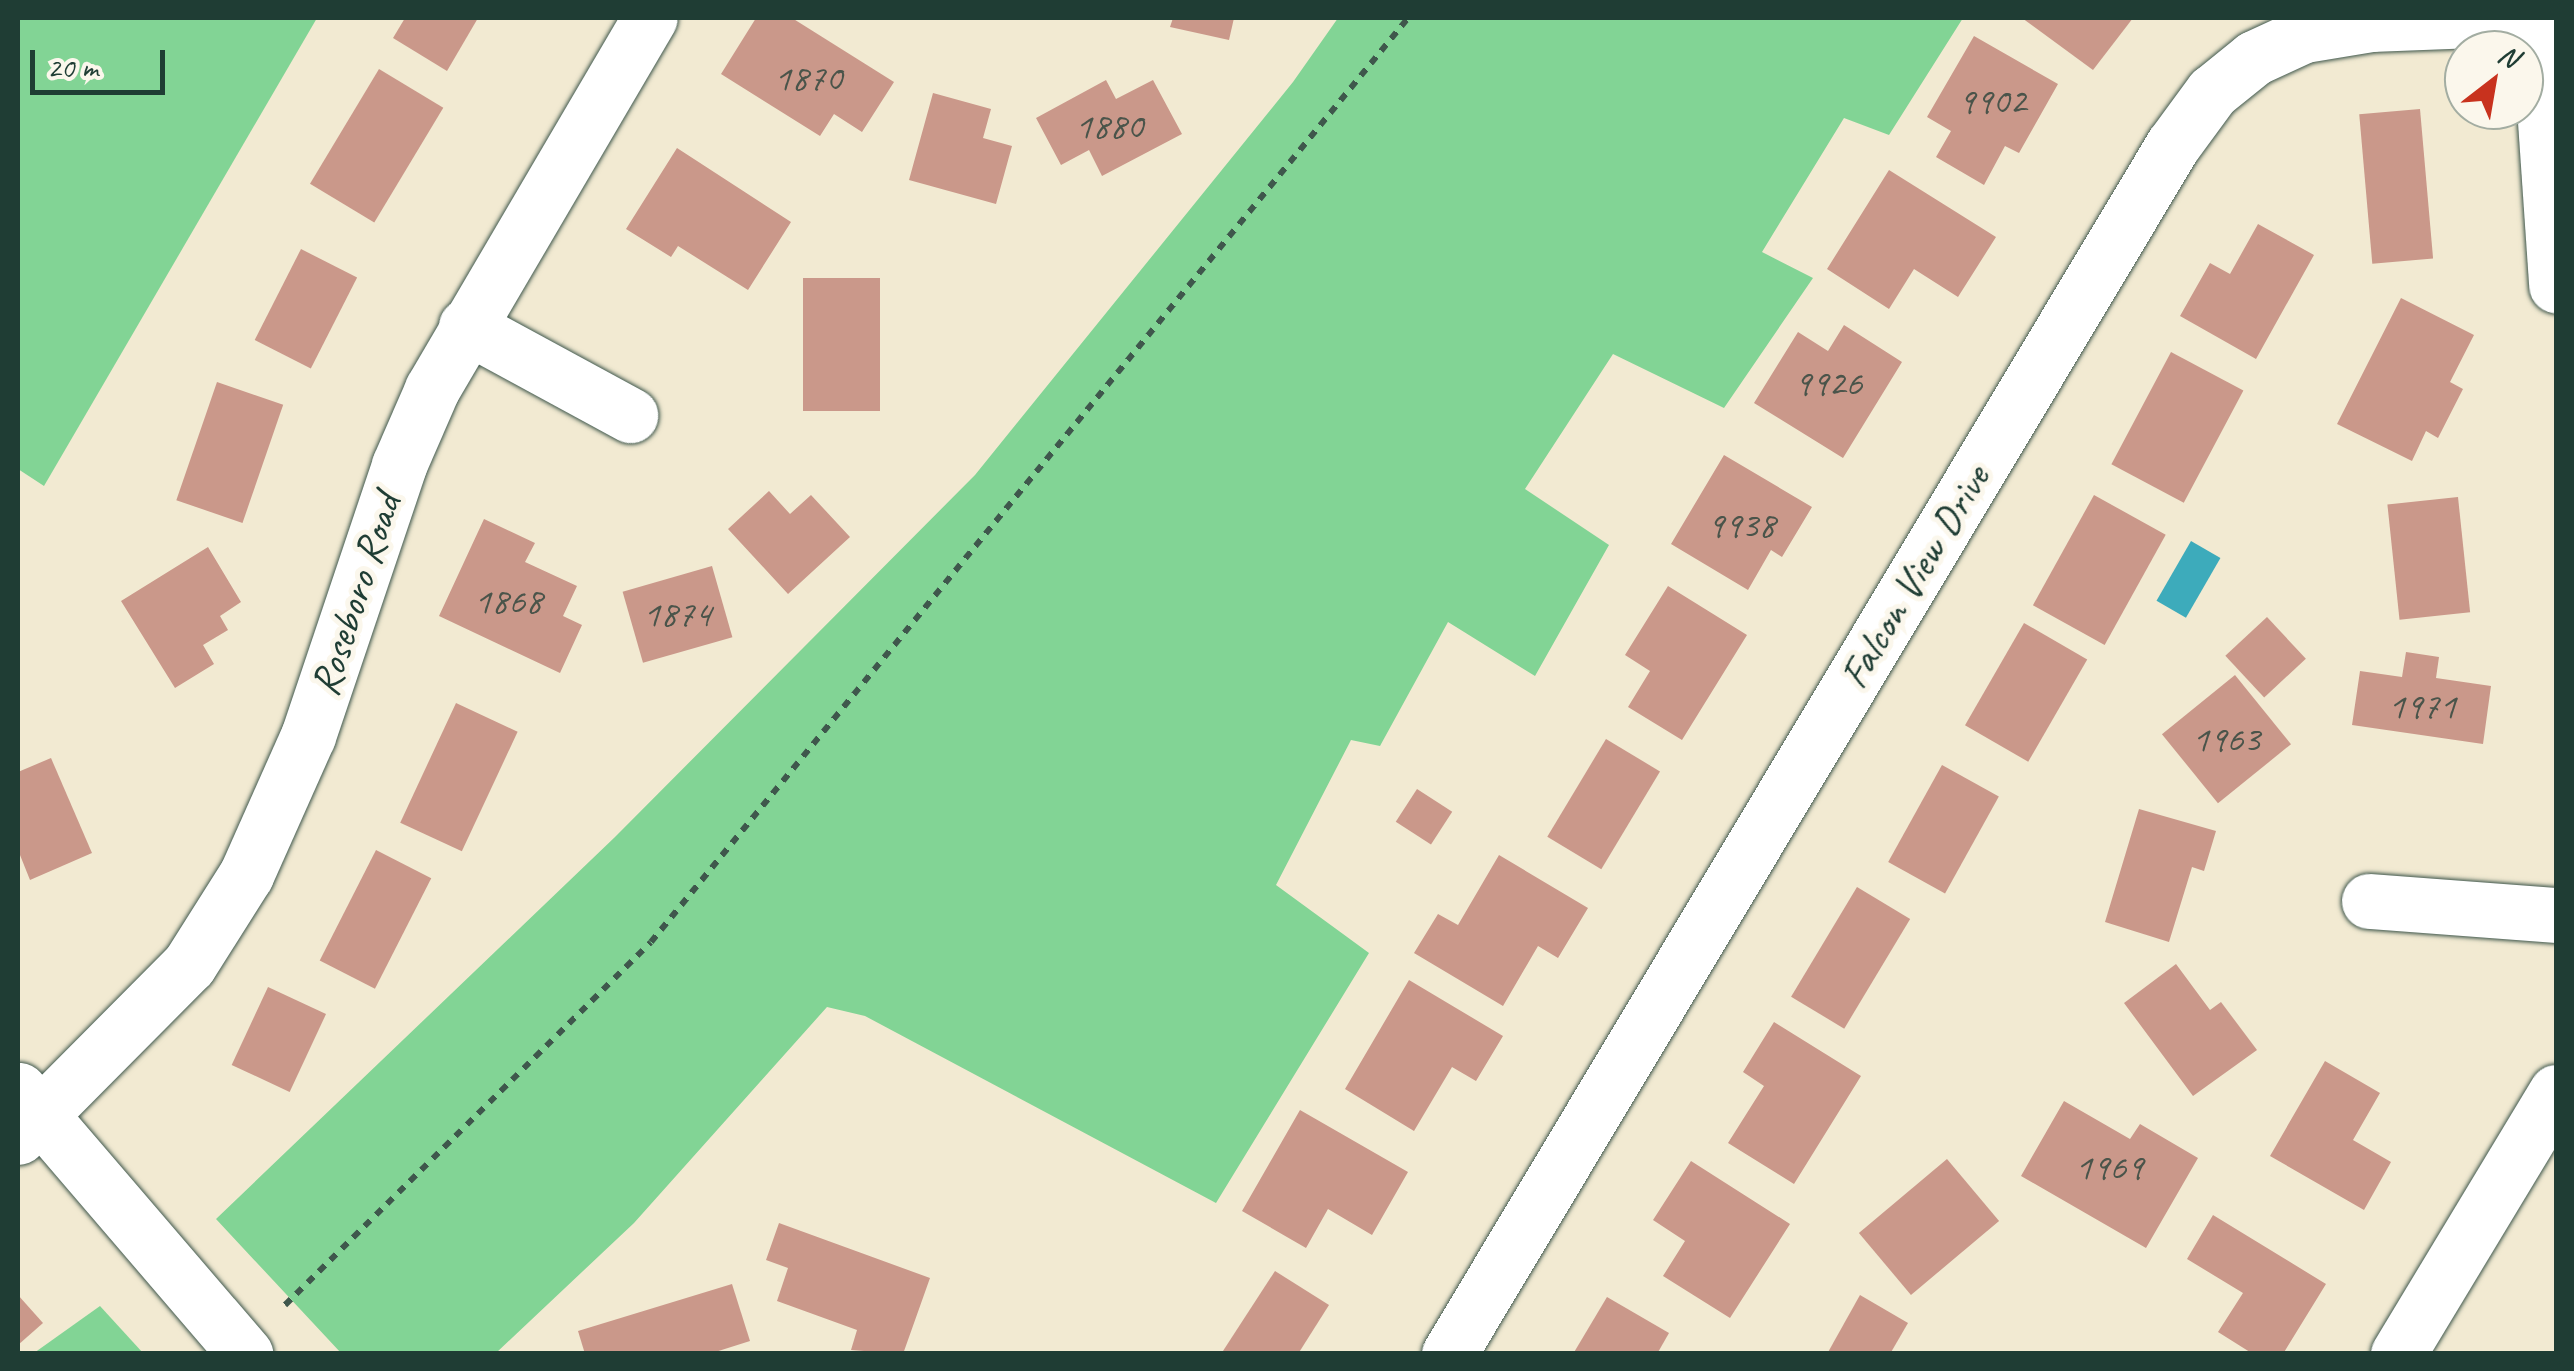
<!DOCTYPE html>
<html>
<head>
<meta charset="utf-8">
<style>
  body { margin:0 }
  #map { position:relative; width:2574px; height:1371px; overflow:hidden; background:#f2ead2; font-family:Caveat,sans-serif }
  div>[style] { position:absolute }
  .green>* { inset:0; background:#82d495 }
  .water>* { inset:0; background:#3dabbb; transform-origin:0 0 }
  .building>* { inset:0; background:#ca988a; transform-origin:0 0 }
  .path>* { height:6px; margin-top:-3px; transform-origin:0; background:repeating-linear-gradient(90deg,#3f574c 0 8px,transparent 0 16px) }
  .roads { filter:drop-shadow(0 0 2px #3f574c) drop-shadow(0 0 2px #3f574c) }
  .minor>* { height:55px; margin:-27.5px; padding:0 27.5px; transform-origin:27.5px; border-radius:27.5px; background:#fff }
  span { translate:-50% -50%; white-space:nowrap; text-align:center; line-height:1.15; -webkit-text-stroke:10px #fbf7ec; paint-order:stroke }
  .number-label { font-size:38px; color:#4a544a }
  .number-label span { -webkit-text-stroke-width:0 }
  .street-label { font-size:42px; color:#1f3d34 }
  .frame { position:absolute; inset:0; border:20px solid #1f3d34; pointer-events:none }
  .north { position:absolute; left:2444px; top:30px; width:100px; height:100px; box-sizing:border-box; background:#fbf7ec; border:2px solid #a3ada2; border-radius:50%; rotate:31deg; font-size:28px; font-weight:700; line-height:40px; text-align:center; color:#1f3d34 }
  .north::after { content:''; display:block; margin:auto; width:35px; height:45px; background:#c8321e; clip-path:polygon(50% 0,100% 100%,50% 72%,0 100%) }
  .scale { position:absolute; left:30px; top:50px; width:135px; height:45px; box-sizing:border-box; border:5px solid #1f3d34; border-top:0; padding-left:12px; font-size:30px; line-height:35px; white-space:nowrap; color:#1f3d34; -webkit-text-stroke:8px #fbf7ec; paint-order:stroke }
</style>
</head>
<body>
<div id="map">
  <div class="green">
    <i style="clip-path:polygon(18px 18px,317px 18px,44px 486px,18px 469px)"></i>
    <i style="clip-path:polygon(1338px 18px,1963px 18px,1889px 135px,1844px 118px,1762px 252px,1813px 278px,1724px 408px,1613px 354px,1525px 489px,1609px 545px,1535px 676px,1448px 622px,1380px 746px,1351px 740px,1276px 885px,1369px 953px,1216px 1203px,865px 1016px,827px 1007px,634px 1223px,496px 1353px,341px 1353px,216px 1219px,615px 837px,975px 475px,1293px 82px)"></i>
    <i style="clip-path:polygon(100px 1306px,143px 1353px,34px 1353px)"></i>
  </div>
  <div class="water">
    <i style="left:2191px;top:541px;width:34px;height:69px;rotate:30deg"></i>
  </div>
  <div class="building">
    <i style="clip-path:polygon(405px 18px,478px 18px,447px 71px,393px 38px)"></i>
    <i style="clip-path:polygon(756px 18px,792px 18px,894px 82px,862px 132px,834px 114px,820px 136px,721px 74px)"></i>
    <i style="clip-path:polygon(1173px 18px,1234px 18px,1229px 40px,1170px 27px)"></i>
    <i style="clip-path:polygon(2022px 18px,2133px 18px,2093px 70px)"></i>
    <i style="clip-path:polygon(1974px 36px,2058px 84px,2019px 153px,2005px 146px,1984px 185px,1936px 157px,1951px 131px,1927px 117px)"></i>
    <i style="left:379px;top:69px;width:75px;height:134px;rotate:31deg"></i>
    <i style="clip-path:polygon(1106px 80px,1116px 99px,1153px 80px,1182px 134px,1102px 176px,1089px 150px,1061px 165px,1036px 118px)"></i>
    <i style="clip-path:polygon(933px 93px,991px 109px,983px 138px,1012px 146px,996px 204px,909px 180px)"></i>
    <i style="left:2420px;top:109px;width:150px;height:61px;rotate:85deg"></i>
    <i style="clip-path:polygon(677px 148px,791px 222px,748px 290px,678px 246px,671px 257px,626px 229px)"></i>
    <i style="clip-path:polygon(1889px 170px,1996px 237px,1958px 297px,1914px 269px,1889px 309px,1827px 269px)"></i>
    <i style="clip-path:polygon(2258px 224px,2314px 255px,2256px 359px,2180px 316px,2210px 263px,2230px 274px)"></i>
    <i style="left:301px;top:249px;width:63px;height:102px;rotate:27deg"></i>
    <i style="left:803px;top:278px;width:77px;height:133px"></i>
    <i style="clip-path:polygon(2401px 298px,2474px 335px,2450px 382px,2463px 389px,2438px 438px,2426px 431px,2412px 461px,2337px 424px)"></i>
    <i style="clip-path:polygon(1844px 325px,1902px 362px,1843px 458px,1754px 403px,1798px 332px,1828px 351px)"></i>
    <i style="left:2171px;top:352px;width:82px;height:127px;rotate:28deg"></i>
    <i style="left:217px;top:382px;width:70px;height:125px;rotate:19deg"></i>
    <i style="clip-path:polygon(1724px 455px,1812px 507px,1782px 557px,1771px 550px,1748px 590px,1671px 544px)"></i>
    <i style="clip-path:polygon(769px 491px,790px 514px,811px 495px,850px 537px,788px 594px,728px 529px)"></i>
    <i style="left:2094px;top:495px;width:82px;height:126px;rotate:29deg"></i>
    <i style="left:2458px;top:497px;width:116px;height:71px;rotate:84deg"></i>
    <i style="clip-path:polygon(484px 519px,535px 543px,525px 562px,577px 586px,563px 616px,582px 625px,560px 673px,439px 616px)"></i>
    <i style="clip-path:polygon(208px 547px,241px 602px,220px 616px,228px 630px,203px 645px,214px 664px,175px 688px,121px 601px)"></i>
    <i style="left:712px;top:566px;width:74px;height:93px;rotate:74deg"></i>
    <i style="clip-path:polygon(1668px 586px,1747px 635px,1682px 740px,1628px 707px,1650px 671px,1625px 655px)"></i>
    <i style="left:2267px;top:617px;width:57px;height:57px;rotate:47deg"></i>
    <i style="left:2024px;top:623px;width:73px;height:118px;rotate:30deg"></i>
    <i style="clip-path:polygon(2406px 652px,2439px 657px,2436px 678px,2491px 686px,2483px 744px,2352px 725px,2360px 671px,2402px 677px)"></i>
    <i style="left:2235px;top:675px;width:89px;height:94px;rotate:51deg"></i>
    <i style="left:456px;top:703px;width:68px;height:132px;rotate:25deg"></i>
    <i style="left:1606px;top:739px;width:63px;height:114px;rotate:31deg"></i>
    <i style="clip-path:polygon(51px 758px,92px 853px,30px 880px,18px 850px,18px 772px)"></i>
    <i style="left:1942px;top:765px;width:65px;height:111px;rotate:29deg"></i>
    <i style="left:1417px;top:789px;width:42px;height:39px;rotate:33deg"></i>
    <i style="clip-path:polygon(2139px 809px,2216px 831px,2204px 871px,2192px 867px,2169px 942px,2105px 922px)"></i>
    <i style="left:376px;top:850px;width:62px;height:124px;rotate:27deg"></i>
    <i style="clip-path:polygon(1499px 855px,1588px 908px,1558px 958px,1538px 946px,1503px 1006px,1414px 953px,1438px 914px,1458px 925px)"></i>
    <i style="left:1857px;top:887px;width:62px;height:128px;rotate:31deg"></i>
    <i style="clip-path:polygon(2176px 964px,2210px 1010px,2221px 1002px,2257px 1050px,2193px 1096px,2124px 1003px)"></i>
    <i style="clip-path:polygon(1409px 980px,1503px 1036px,1476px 1081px,1452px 1067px,1414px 1131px,1345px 1089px)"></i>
    <i style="left:268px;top:987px;width:64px;height:86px;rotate:25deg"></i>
    <i style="clip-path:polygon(1774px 1022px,1861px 1076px,1794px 1184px,1728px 1143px,1764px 1086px,1743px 1072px)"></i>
    <i style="clip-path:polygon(2325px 1061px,2380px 1093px,2353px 1140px,2391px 1162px,2364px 1210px,2270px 1156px)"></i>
    <i style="clip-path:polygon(2064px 1101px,2130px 1139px,2140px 1124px,2198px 1158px,2146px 1248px,2021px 1176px)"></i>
    <i style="clip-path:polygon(1300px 1110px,1408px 1172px,1372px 1235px,1328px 1209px,1306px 1248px,1242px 1211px)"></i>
    <i style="left:1947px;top:1159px;width:81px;height:115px;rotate:50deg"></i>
    <i style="clip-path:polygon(1691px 1161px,1790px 1224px,1730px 1318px,1663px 1276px,1685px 1241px,1653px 1220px)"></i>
    <i style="clip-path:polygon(2213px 1215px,2326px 1284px,2283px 1354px,2253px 1354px,2218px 1332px,2243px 1293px,2187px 1259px)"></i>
    <i style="clip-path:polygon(779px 1223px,930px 1278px,903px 1354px,851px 1350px,857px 1330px,777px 1301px,788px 1268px,766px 1260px)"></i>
    <i style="clip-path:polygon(1275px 1271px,1329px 1305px,1298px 1354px,1221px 1354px)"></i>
    <i style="clip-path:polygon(732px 1284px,750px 1341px,709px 1354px,585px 1354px,578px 1331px)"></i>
    <i style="clip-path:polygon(18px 1295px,43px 1323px,18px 1345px)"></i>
    <i style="clip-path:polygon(1860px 1295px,1908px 1323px,1890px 1354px,1827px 1354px)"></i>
    <i style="clip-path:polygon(1607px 1297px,1669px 1333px,1657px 1354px,1573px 1354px)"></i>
  </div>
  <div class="path">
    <i style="left:285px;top:1305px;width:515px;rotate:-44.76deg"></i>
    <i style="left:651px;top:942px;width:1194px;rotate:-50.67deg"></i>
  </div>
  <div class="roads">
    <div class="minor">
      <i style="left:2538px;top:18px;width:268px;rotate:86.1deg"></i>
      <i style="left:466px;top:326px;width:187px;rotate:28.5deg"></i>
      <i style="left:2369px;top:901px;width:188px;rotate:4.3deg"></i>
      <i style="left:19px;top:1090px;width:348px;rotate:49.4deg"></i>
      <i style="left:18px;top:1137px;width:243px;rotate:-45.2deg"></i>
      <i style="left:189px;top:965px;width:107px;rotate:-57.7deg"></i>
      <i style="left:246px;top:875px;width:152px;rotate:-66deg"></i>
      <i style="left:308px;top:736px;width:286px;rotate:-71.4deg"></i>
      <i style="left:399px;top:465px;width:83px;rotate:-66.5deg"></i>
      <i style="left:432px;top:389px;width:430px;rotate:-59.6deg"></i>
      <i style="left:1449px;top:1354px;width:1409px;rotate:-59.09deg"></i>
      <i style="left:2173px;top:145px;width:66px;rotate:-53.7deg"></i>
      <i style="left:2212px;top:92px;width:54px;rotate:-39deg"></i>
      <i style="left:2254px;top:58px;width:55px;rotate:-24.7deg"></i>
      <i style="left:2304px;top:35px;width:69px;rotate:-9.2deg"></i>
      <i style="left:2372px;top:24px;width:158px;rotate:-2.2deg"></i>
      <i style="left:2398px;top:1354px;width:306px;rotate:-58.9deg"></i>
    </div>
  </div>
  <div class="number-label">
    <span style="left:808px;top:78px">1870</span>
    <span style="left:1992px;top:101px">9902</span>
    <span style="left:1109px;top:126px">1880</span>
    <span style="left:1828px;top:383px">9926</span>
    <span style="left:1741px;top:525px">9938</span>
    <span style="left:508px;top:601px">1868</span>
    <span style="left:677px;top:614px">1874</span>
    <span style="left:2422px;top:706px">1971</span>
    <span style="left:2226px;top:739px">1963</span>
    <span style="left:2109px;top:1167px">1969</span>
  </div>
  <div class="street-label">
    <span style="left:1915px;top:577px;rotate:-59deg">Falcon View Drive</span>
    <span style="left:356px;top:595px;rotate:-72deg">Roseboro Road</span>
  </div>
  <div class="frame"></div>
  <div class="north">N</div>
  <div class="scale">20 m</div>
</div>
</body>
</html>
